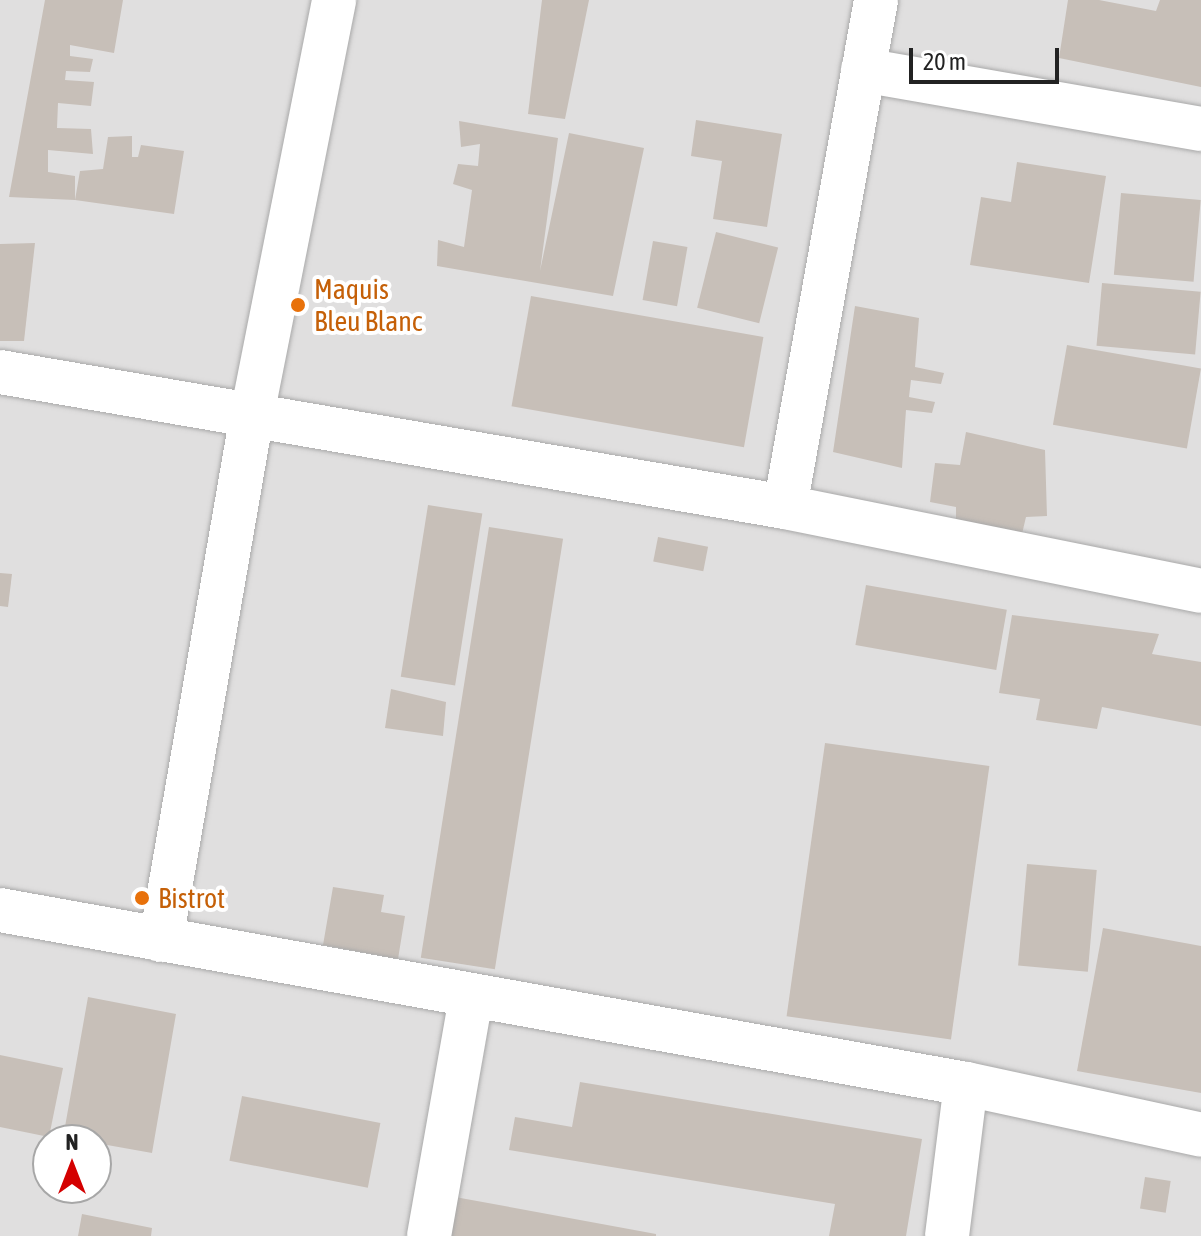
<!DOCTYPE html>
<html>
<head>
<meta charset="utf-8">
<style>
  body { margin:0 }
  #map { position:relative; width:1201px; height:1236px; overflow:hidden; background:#f2efe9; font-family:"Asap Condensed",sans-serif }
  div>[style] { position:absolute }
  .residential>* { inset:0; background:#e0dfdf }
  .building>* { inset:0; background:#c7bfb8; transform-origin:0 0 }
  .roads { filter:drop-shadow(0 0 2px #a9a9a9) drop-shadow(0 0 2px #a9a9a9) }
  .minor>* { height:44px; margin:-22px; padding:0 22px; transform-origin:22px; border-radius:22px; background:#fff }
  .dots>* { width:22px; height:22px; translate:-50% -50%; box-sizing:border-box; border:4px solid #fff; border-radius:50% }
  span { translate:-50% -50%; white-space:nowrap; text-align:center; line-height:1.15; -webkit-text-stroke:8px #fff; paint-order:stroke }
  .food-label { font-size:28px; color:#c56008 }
  .left { translate:0 -50%; text-align:left }
  .north { position:absolute; left:32px; top:1124px; width:80px; height:80px; box-sizing:border-box; background:#fff; border:2px solid #a7a7a7; border-radius:50%; rotate:0deg; font-size:22px; font-weight:700; line-height:32px; text-align:center; color:#222 }
  .north::after { content:''; display:block; margin:auto; width:28px; height:36px; background:#d40000; clip-path:polygon(50% 0,100% 100%,50% 72%,0 100%) }
  .scale { position:absolute; left:909px; top:48px; width:150px; height:36px; box-sizing:border-box; border:4px solid #222; border-top:0; padding-left:10px; font-size:24px; line-height:28px; white-space:nowrap; color:#222; -webkit-text-stroke:6px #fff; paint-order:stroke }
</style>
</head>
<body>
<div id="map">
  <div class="residential">
    <i style="clip-path:polygon(evenodd,0 0,1201px 0,1201px 1236px,0 1236px,0 0,48px 1140px,96px 1140px,96px 1188px,48px 1188px,48px 1140px)"></i>
  </div>
  <div class="building">
    <i style="clip-path:polygon(45px 0,123px 0,114px 53px,70px 45px,70px 56px,93px 59px,90px 72px,66px 71px,65px 80px,94px 82px,91px 106px,58px 103px,57px 128px,91px 129px,93px 154px,48px 150px,48px 172px,75px 176px,75px 200px,9px 197px)"></i>
    <i style="clip-path:polygon(542px 0,589px 0,565px 119px,528px 114px)"></i>
    <i style="clip-path:polygon(1068px 0,1099px 0,1156px 11px,1160px 0,1201px 0,1201px 87px,1059px 58px)"></i>
    <i style="clip-path:polygon(696px 120px,782px 134px,767px 227px,713px 219px,722px 161px,691px 156px)"></i>
    <i style="clip-path:polygon(459px 121px,558px 138px,540px 271px,569px 133px,644px 148px,613px 296px,437px 266px,438px 240px,464px 247px,472px 190px,453px 184px,458px 164px,478px 166px,480px 144px,461px 147px)"></i>
    <i style="clip-path:polygon(132px 136px,132px 157px,138px 157px,141px 145px,184px 151px,174px 214px,75px 200px,80px 171px,103px 169px,108px 137px)"></i>
    <i style="clip-path:polygon(1017px 162px,1106px 176px,1089px 283px,970px 265px,981px 197px,1011px 202px)"></i>
    <i style="left:1121px;top:193px;width:80px;height:82px;rotate:5deg"></i>
    <i style="left:716px;top:232px;width:64px;height:78px;rotate:14deg"></i>
    <i style="left:653px;top:241px;width:35px;height:60px;rotate:10deg"></i>
    <i style="clip-path:polygon(35px 243px,24px 341px,0 341px,0 244px)"></i>
    <i style="left:1102px;top:283px;width:99px;height:63px;rotate:5deg"></i>
    <i style="left:531px;top:296px;width:236px;height:112px;rotate:10deg"></i>
    <i style="clip-path:polygon(855px 306px,919px 318px,915px 367px,944px 373px,941px 384px,911px 380px,909px 397px,935px 402px,932px 413px,906px 410px,902px 468px,833px 452px)"></i>
    <i style="left:1067px;top:345px;width:136px;height:81px;rotate:10deg"></i>
    <i style="clip-path:polygon(966px 432px,1045px 450px,1047px 516px,1026px 517px,1021px 538px,956px 525px,956px 507px,930px 502px,935px 463px,960px 465px)"></i>
    <i style="left:428px;top:505px;width:55px;height:174px;rotate:9deg"></i>
    <i style="left:489px;top:527px;width:75px;height:436px;rotate:9deg"></i>
    <i style="left:658px;top:537px;width:51px;height:25px;rotate:11deg"></i>
    <i style="clip-path:polygon(0 573px,12px 574px,8px 607px,0 606px)"></i>
    <i style="left:866px;top:585px;width:143px;height:61px;rotate:10deg"></i>
    <i style="clip-path:polygon(1012px 615px,1159px 634px,1152px 654px,1201px 662px,1201px 726px,1102px 707px,1097px 729px,1036px 720px,1040px 699px,999px 693px)"></i>
    <i style="clip-path:polygon(391px 689px,446px 702px,443px 736px,385px 728px)"></i>
    <i style="left:825px;top:743px;width:166px;height:276px;rotate:8deg"></i>
    <i style="left:1027px;top:864px;width:70px;height:102px;rotate:5deg"></i>
    <i style="clip-path:polygon(333px 887px,384px 895px,381px 912px,405px 916px,398px 959px,323px 945px)"></i>
    <i style="clip-path:polygon(1103px 928px,1201px 946px,1201px 1093px,1077px 1071px)"></i>
    <i style="clip-path:polygon(88px 997px,176px 1014px,152px 1153px,96px 1143px,96px 1140px,63px 1138px)"></i>
    <i style="clip-path:polygon(0 1055px,63px 1068px,49px 1137px,0 1127px)"></i>
    <i style="clip-path:polygon(580px 1082px,922px 1139px,906px 1236px,829px 1236px,835px 1204px,509px 1150px,515px 1117px,572px 1127px)"></i>
    <i style="left:242px;top:1096px;width:141px;height:66px;rotate:11deg"></i>
    <i style="left:1145px;top:1177px;width:26px;height:32px;rotate:9deg"></i>
    <i style="clip-path:polygon(455px 1197px,656px 1234px,656px 1236px,448px 1236px)"></i>
    <i style="clip-path:polygon(82px 1214px,152px 1228px,151px 1236px,78px 1236px)"></i>
  </div>
  <div class="roads">
    <div class="minor">
      <i style="left:863px;top:70px;width:343px;rotate:9.9deg"></i>
      <i style="left:0;top:372px;width:797px;rotate:9.76deg"></i>
      <i style="left:785px;top:507px;width:424px;rotate:11.4deg"></i>
      <i style="left:785px;top:507px;width:515px;rotate:-79.82deg"></i>
      <i style="left:0;top:910px;width:982px;rotate:10.21deg"></i>
      <i style="left:966px;top:1084px;width:240px;rotate:12.2deg"></i>
      <i style="left:161px;top:940px;width:533px;rotate:-80.17deg"></i>
      <i style="left:252px;top:415px;width:423px;rotate:-78.8deg"></i>
      <i style="left:429px;top:1236px;width:243px;rotate:-80deg"></i>
      <i style="left:947px;top:1236px;width:153px;rotate:-82.9deg"></i>
    </div>
  </div>
  <div class="dots">
    <i style="left:298px;top:305px;background:#e8710a"></i>
    <i style="left:142px;top:898px;background:#e8710a"></i>
  </div>
  <div class="food-label">
    <span class="left" style="left:314px;top:305px">Maquis<br>Bleu Blanc</span>
    <span class="left" style="left:158px;top:898px">Bistrot</span>
  </div>
  <div class="north">N</div>
  <div class="scale">20 m</div>
</div>
</body>
</html>
